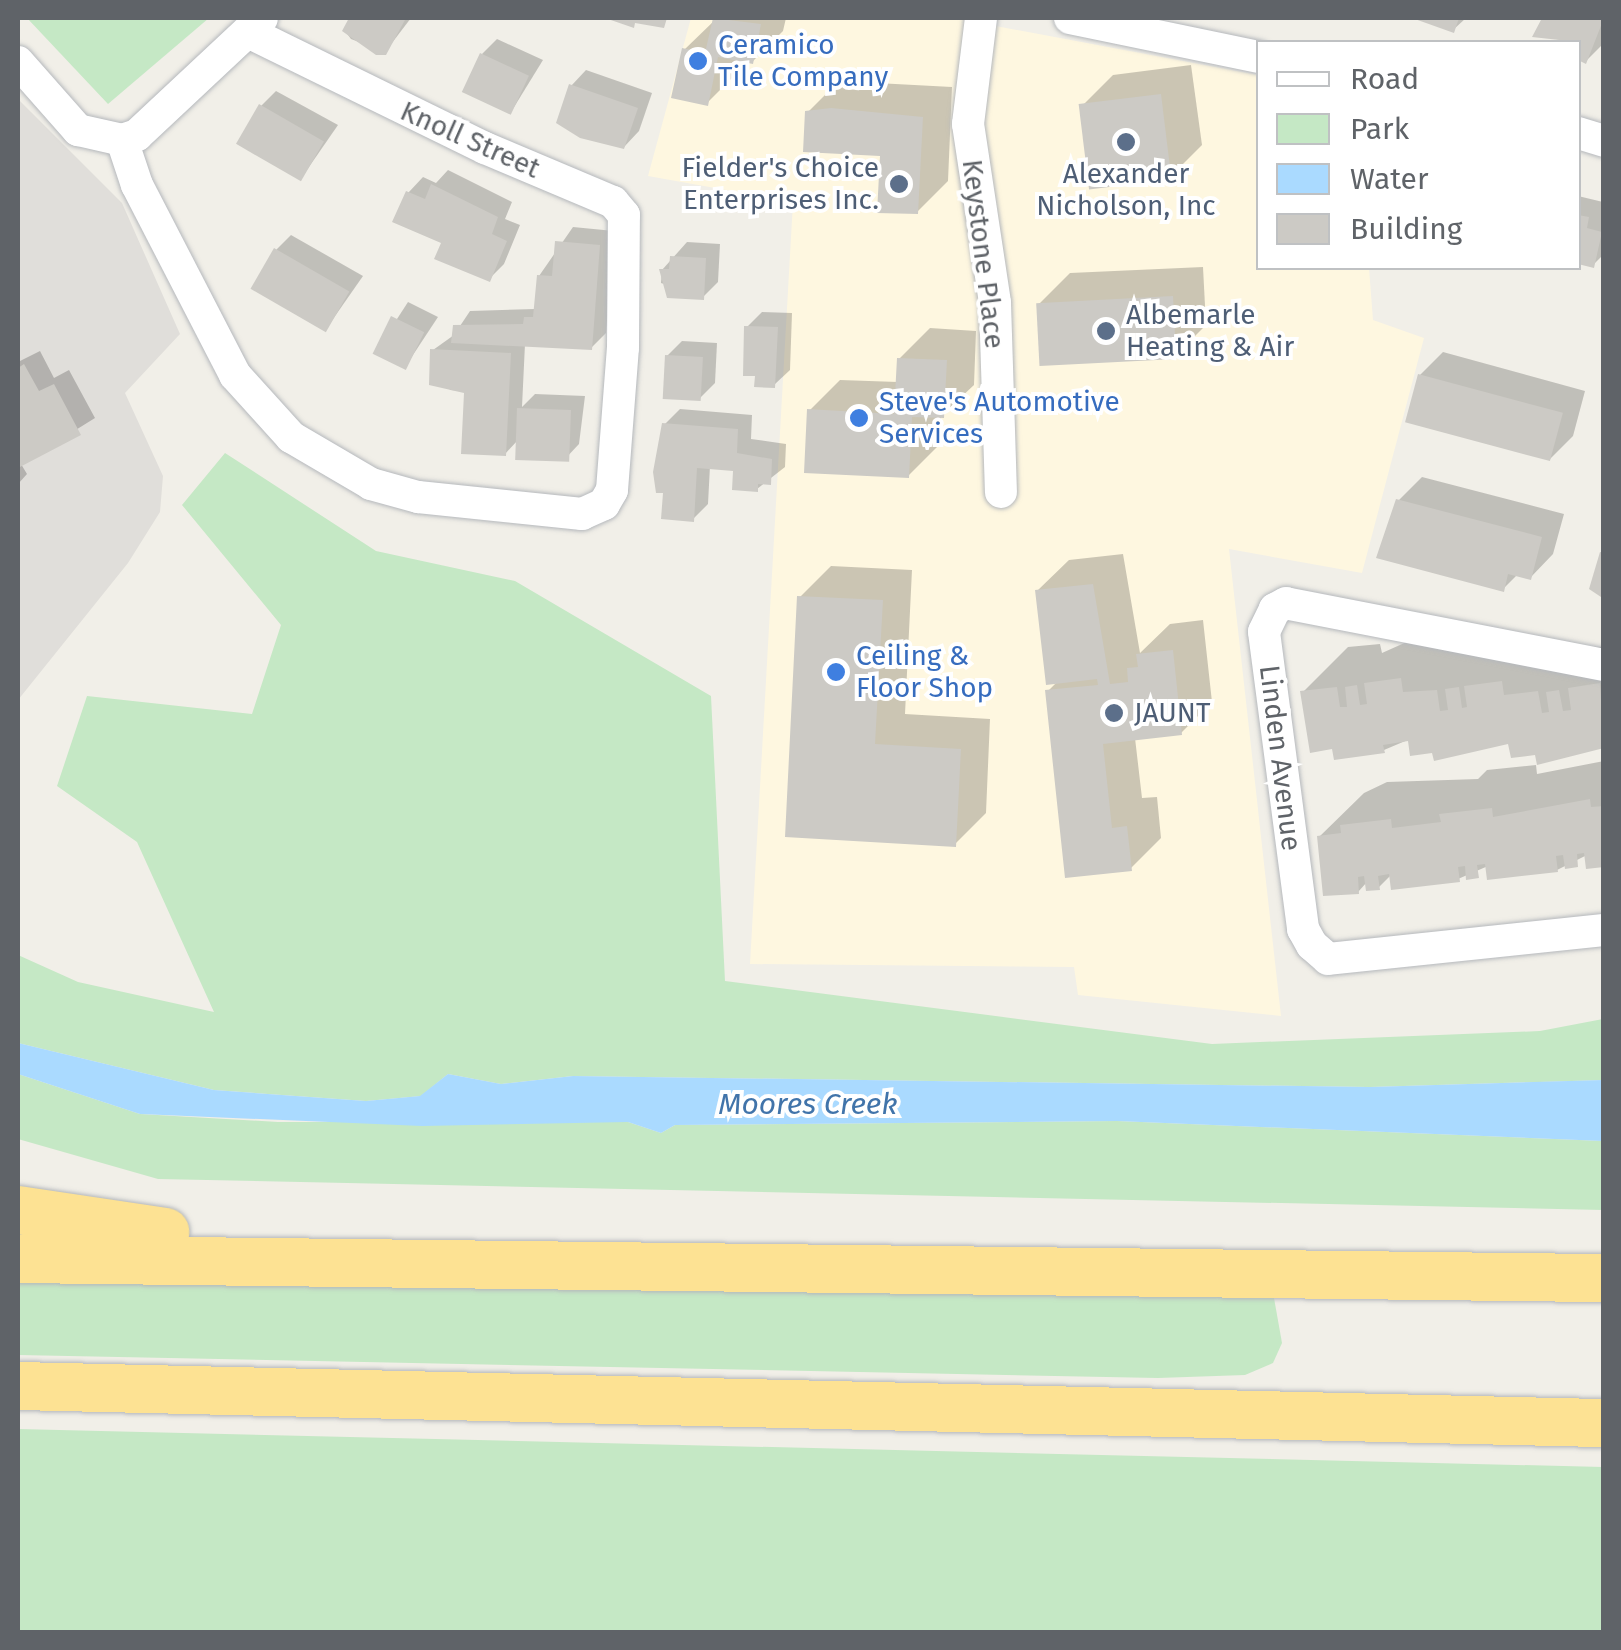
<!DOCTYPE html>
<html>
<head>
<meta charset="utf-8">
<style>
  body { margin:0 }
  #map { position:relative; width:1621px; height:1650px; overflow:hidden; background:#f1efe8; font-family:"Fira Sans",sans-serif }
  div>[style] { position:absolute }
  .commercial>* { inset:0; background:#fef7e0 }
  .industrial>* { inset:0; background:#e0deda }
  .green>* { inset:0; background:#c5e8c5 }
  .water>* { inset:0; background:#aadaff }
  .shadow>* { inset:0; background:#0003 }
  .building>* { inset:0; background:#cccac5; transform-origin:0 0 }
  .roads { filter:drop-shadow(0 0 2px #b5b8bc) drop-shadow(0 0 2px #b5b8bc) }
  .minor>* { height:32px; margin:-16px; padding:0 16px; transform-origin:16px; border-radius:16px; background:#fff }
  .highway>* { height:48px; margin:-24px; padding:0 24px; transform-origin:24px; border-radius:24px; background:#fde293 }
  .dots>* { width:28px; height:28px; translate:-50% -50%; box-sizing:border-box; border:5px solid #fff; border-radius:50% }
  span { translate:-50% -50%; white-space:nowrap; text-align:center; line-height:1.15; -webkit-text-stroke:8px #fff; paint-order:stroke }
  .shop-label { font-size:28px; color:#366cbe }
  .left { translate:0 -50%; text-align:left }
  .street-label { font-size:28px; color:#5f6368 }
  .service-label { font-size:28px; color:#4e5e75 }
  .right { translate:-100% -50%; text-align:right }
  .water-label { font-size:30px; color:#4174aa; font-style:italic }
  .frame { position:absolute; inset:0; border:20px solid #5f6368; pointer-events:none }
  .legend { position:absolute; left:1256px; top:40px; width:325px; height:230px; box-sizing:border-box; background:#fff; border:2px solid #bfc1c3; margin:0; padding:12px 18px; list-style:none; font-size:30px; color:#5f6368 }
  .legend li { display:flex; align-items:center; gap:20px; height:50px }
  .legend b { width:50px; border:2px solid #bfc1c3 }
</style>
</head>
<body>
<div id="map">
  <div class="commercial">
    <i style="clip-path:polygon(691px 18px,953px 18px,1258px 75px,1258px 268px,1369px 268px,1373px 320px,1424px 338px,1362px 573px,1229px 549px,1281px 1016px,1078px 995px,1074px 967px,750px 964px,793px 202px,648px 176px)"></i>
  </div>
  <div class="industrial">
    <i style="clip-path:polygon(18px 99px,122px 203px,180px 334px,125px 393px,163px 476px,160px 512px,128px 563px,18px 700px)"></i>
  </div>
  <div class="green">
    <i style="clip-path:polygon(27px 18px,209px 18px,108px 104px)"></i>
    <i style="clip-path:polygon(225px 453px,376px 551px,515px 581px,711px 696px,725px 981px,1212px 1044px,1540px 1031px,1603px 1019px,1604px 1080px,1370px 1087px,573px 1076px,501px 1084px,448px 1074px,421px 1096px,366px 1101px,214px 1090px,18px 1043px,18px 955px,78px 982px,214px 1012px,137px 842px,57px 786px,87px 696px,252px 714px,281px 625px,182px 505px)"></i>
    <i style="clip-path:polygon(18px 1074px,140px 1114px,278px 1122px,628px 1122px,661px 1133px,675px 1125px,1117px 1121px,1603px 1141px,1603px 1210px,158px 1179px,18px 1139px)"></i>
    <i style="clip-path:polygon(18px 1274px,1254px 1289px,1274px 1298px,1282px 1343px,1273px 1363px,1245px 1375px,1158px 1378px,18px 1355px)"></i>
    <i style="clip-path:polygon(18px 1429px,1603px 1467px,1603px 1632px,18px 1632px)"></i>
  </div>
  <div class="water">
    <i style="clip-path:polygon(18px 1043px,214px 1090px,366px 1101px,420px 1096px,448px 1074px,501px 1084px,573px 1076px,1370px 1087px,1603px 1080px,1603px 1141px,1117px 1121px,675px 1125px,661px 1133px,628px 1122px,422px 1126px,140px 1114px,18px 1074px)"></i>
  </div>
  <div class="shadow">
    <i style="clip-path:polygon(352px 18px,411px 18px,385px 52px,351px 39px,345px 31px)"></i>
    <i style="clip-path:polygon(786px 18px,783px 31px,752px 62px,741px 59px,738px 72px,707px 103px,684px 50px,717px 18px)"></i>
    <i style="clip-path:polygon(1421px 18px,1466px 18px,1453px 30px)"></i>
    <i style="clip-path:polygon(1545px 18px,1604px 18px,1604px 43px,1586px 61px,1578px 42px,1535px 36px)"></i>
    <i style="clip-path:polygon(497px 39px,543px 60px,511px 112px,482px 54px)"></i>
    <i style="clip-path:polygon(1191px 65px,1202px 145px,1171px 176px,1082px 106px,1113px 75px)"></i>
    <i style="clip-path:polygon(586px 70px,652px 93px,639px 131px,624px 147px,571px 86px)"></i>
    <i style="clip-path:polygon(839px 81px,952px 87px,948px 181px,917px 212px,883px 154px,808px 112px)"></i>
    <i style="clip-path:polygon(276px 91px,338px 125px,302px 177px,261px 106px)"></i>
    <i style="clip-path:polygon(448px 170px,512px 202px,505px 219px,520px 225px,504px 264px,489px 279px,408px 193px,423px 177px,436px 183px)"></i>
    <i style="clip-path:polygon(1578px 196px,1603px 202px,1604px 254px,1593px 265px,1578px 261px)"></i>
    <i style="clip-path:polygon(573px 227px,614px 231px,606px 333px,591px 348px,525px 344px,522px 407px,535px 394px,585px 396px,579px 444px,564px 460px,518px 440px,505px 454px,466px 391px,450px 390px,433px 350px,454px 335px,470px 311px,535px 309px,539px 276px)"></i>
    <i style="clip-path:polygon(291px 235px,363px 276px,326px 329px,276px 250px)"></i>
    <i style="clip-path:polygon(687px 242px,720px 244px,718px 282px,703px 297px,661px 283px,662px 270px)"></i>
    <i style="clip-path:polygon(1203px 267px,1206px 325px,1175px 356px,1039px 304px,1070px 273px)"></i>
    <i style="clip-path:polygon(408px 302px,438px 317px,405px 367px,375px 353px)"></i>
    <i style="clip-path:polygon(762px 312px,792px 313px,790px 370px,774px 385px,747px 327px)"></i>
    <i style="clip-path:polygon(930px 328px,976px 331px,974px 385px,941px 416px,939px 445px,908px 476px,809px 411px,840px 380px,898px 382px,899px 359px)"></i>
    <i style="clip-path:polygon(682px 341px,717px 343px,715px 383px,700px 398px,667px 356px)"></i>
    <i style="clip-path:polygon(40px 351px,54px 378px,69px 370px,95px 418px,21px 464px,27px 474px,18px 484px,18px 362px)"></i>
    <i style="clip-path:polygon(1443px 352px,1585px 391px,1573px 436px,1550px 459px,1420px 375px)"></i>
    <i style="clip-path:polygon(680px 409px,752px 415px,751px 439px,786px 444px,785px 467px,757px 489px,736px 468px,710px 466px,708px 504px,693px 519px,664px 425px)"></i>
    <i style="clip-path:polygon(1422px 477px,1564px 514px,1553px 554px,1530px 578px,1518px 574px,1503px 589px,1399px 500px)"></i>
    <i style="clip-path:polygon(1123px 554px,1140px 653px,1170px 624px,1203px 620px,1212px 702px,1181px 733px,1135px 738px,1142px 798px,1157px 797px,1161px 838px,1130px 869px,1048px 691px,1058px 681px,1038px 590px,1069px 560px)"></i>
    <i style="clip-path:polygon(831px 566px,912px 570px,905px 714px,990px 719px,986px 813px,955px 844px,788px 835px,800px 597px)"></i>
    <i style="clip-path:polygon(1411px 640px,1603px 647px,1604px 746px,1539px 762px,1537px 752px,1511px 741px,1410px 739px,1384px 750px,1334px 747px,1303px 692px,1348px 647px,1380px 644px,1382px 653px)"></i>
    <i style="clip-path:polygon(1604px 761px,1604px 865px,1587px 855px,1557px 870px,1488px 866px,1458px 879px,1392px 874px,1379px 887px,1367px 882px,1358px 892px,1319px 837px,1364px 793px,1387px 782px,1478px 779px,1487px 770px,1536px 765px,1537px 774px)"></i>
  </div>
  <div class="building">
    <i style="clip-path:polygon(349px 18px,406px 18px,386px 55px,376px 55px,342px 31px)"></i>
    <i style="clip-path:polygon(605px 18px,667px 18px,664px 28px,635px 23px,634px 28px)"></i>
    <i style="clip-path:polygon(713px 18px,761px 24px,753px 64px,718px 57px,708px 106px,671px 98px,682px 48px,705px 53px)"></i>
    <i style="clip-path:polygon(1412px 18px,1459px 18px,1454px 33px)"></i>
    <i style="clip-path:polygon(1542px 18px,1604px 18px,1586px 64px,1578px 60px,1578px 42px,1532px 37px)"></i>
    <i style="left:480px;top:53px;width:54px;height:43px;rotate:25deg"></i>
    <i style="clip-path:polygon(569px 84px,638px 108px,624px 149px,580px 138px,556px 123px)"></i>
    <i style="left:1161px;top:94px;width:86px;height:83px;rotate:83deg"></i>
    <i style="left:259px;top:104px;width:75px;height:46px;rotate:30deg"></i>
    <i style="clip-path:polygon(831px 108px,923px 117px,918px 214px,877px 213px,880px 156px,803px 152px,805px 111px)"></i>
    <i style="clip-path:polygon(431px 184px,498px 217px,492px 234px,507px 241px,490px 282px,434px 259px,441px 243px,392px 222px,406px 191px,425px 199px)"></i>
    <i style="clip-path:polygon(1578px 215px,1589px 217px,1587px 228px,1602px 232px,1594px 268px,1578px 264px)"></i>
    <i style="clip-path:polygon(555px 241px,600px 245px,592px 350px,451px 343px,453px 325px,523px 324px,524px 317px,533px 317px,537px 275px,552px 276px)"></i>
    <i style="left:274px;top:248px;width:87px;height:47px;rotate:30deg"></i>
    <i style="clip-path:polygon(670px 256px,706px 258px,704px 300px,667px 298px,659px 269px,669px 269px)"></i>
    <i style="left:1173px;top:296px;width:63px;height:137px;rotate:87deg"></i>
    <i style="left:391px;top:316px;width:37px;height:42px;rotate:26deg"></i>
    <i style="clip-path:polygon(744px 326px,778px 327px,775px 388px,754px 387px,755px 376px,743px 376px)"></i>
    <i style="clip-path:polygon(430px 349px,511px 353px,506px 456px,461px 454px,464px 393px,429px 385px)"></i>
    <i style="left:665px;top:355px;width:38px;height:44px;rotate:3deg"></i>
    <i style="clip-path:polygon(897px 358px,947px 360px,944px 418px,912px 417px,909px 478px,804px 473px,807px 409px,894px 414px)"></i>
    <i style="clip-path:polygon(24px 364px,39px 391px,54px 384px,81px 435px,18px 468px,18px 368px)"></i>
    <i style="left:1418px;top:374px;width:150px;height:50px;rotate:15deg"></i>
    <i style="left:517px;top:408px;width:54px;height:52px;rotate:2deg"></i>
    <i style="clip-path:polygon(662px 423px,738px 429px,737px 453px,772px 459px,771px 485px,758px 484px,758px 492px,732px 490px,733px 471px,697px 468px,694px 522px,661px 519px,663px 493px,656px 493px,653px 472px)"></i>
    <i style="clip-path:polygon(1396px 499px,1542px 537px,1531px 580px,1508px 574px,1504px 592px,1376px 558px)"></i>
    <i style="clip-path:polygon(1600px 552px,1604px 553px,1604px 599px,1589px 589px)"></i>
    <i style="clip-path:polygon(1093px 584px,1110px 684px,1128px 682px,1127px 668px,1138px 667px,1136px 654px,1173px 650px,1182px 735px,1103px 744px,1112px 828px,1127px 826px,1132px 871px,1065px 878px,1045px 690px,1098px 685px,1097px 679px,1046px 685px,1035px 590px)"></i>
    <i style="clip-path:polygon(797px 596px,883px 600px,875px 744px,961px 749px,956px 847px,785px 837px)"></i>
    <i style="clip-path:polygon(1401px 678px,1403px 692px,1437px 690px,1440px 711px,1448px 710px,1445px 689px,1459px 687px,1462px 708px,1467px 707px,1464px 686px,1502px 681px,1504px 695px,1538px 691px,1542px 713px,1549px 712px,1546px 692px,1559px 690px,1563px 711px,1571px 710px,1568px 688px,1600px 683px,1604px 748px,1537px 765px,1535px 755px,1511px 758px,1508px 744px,1434px 761px,1432px 753px,1410px 756px,1408px 741px,1383px 745px,1385px 753px,1334px 760px,1332px 749px,1310px 753px,1300px 691px,1337px 687px,1340px 707px,1347px 707px,1345px 687px,1357px 685px,1360px 705px,1367px 704px,1364px 683px)"></i>
    <i style="clip-path:polygon(1590px 799px,1591px 807px,1604px 806px,1604px 867px,1586px 869px,1584px 853px,1577px 854px,1578px 867px,1565px 869px,1563px 855px,1556px 856px,1558px 872px,1487px 880px,1485px 864px,1477px 865px,1479px 878px,1466px 880px,1465px 866px,1458px 867px,1460px 882px,1391px 890px,1389px 874px,1378px 876px,1380px 890px,1366px 891px,1364px 876px,1358px 877px,1359px 894px,1323px 896px,1317px 836px,1341px 833px,1340px 825px,1391px 819px,1392px 828px,1441px 822px,1439px 814px,1492px 808px,1493px 817px)"></i>
  </div>
  <div class="roads">
    <div class="minor">
      <i style="left:981px;top:18px;width:107px;rotate:97deg"></i>
      <i style="left:968px;top:124px;width:181px;rotate:81.4deg"></i>
      <i style="left:995px;top:303px;width:189px;rotate:88.2deg"></i>
      <i style="left:1070px;top:18px;width:192px;rotate:11.7deg"></i>
      <i style="left:18px;top:62px;width:91px;rotate:48.6deg"></i>
      <i style="left:78px;top:130px;width:45px;rotate:12.8deg"></i>
      <i style="left:122px;top:140px;width:16px;rotate:-18deg"></i>
      <i style="left:137px;top:135px;width:171px;rotate:-43.1deg"></i>
      <i style="left:1578px;top:133px;width:27px;rotate:17deg"></i>
      <i style="left:122px;top:140px;width:47px;rotate:71.6deg"></i>
      <i style="left:137px;top:185px;width:214px;rotate:62.7deg"></i>
      <i style="left:235px;top:375px;width:84px;rotate:47.9deg"></i>
      <i style="left:291px;top:437px;width:93px;rotate:30.4deg"></i>
      <i style="left:371px;top:484px;width:49px;rotate:15.5deg"></i>
      <i style="left:418px;top:497px;width:165px;rotate:5.9deg"></i>
      <i style="left:582px;top:514px;width:24px;rotate:-24deg"></i>
      <i style="left:604px;top:504px;width:16px;rotate:-60deg"></i>
      <i style="left:612px;top:490px;width:142px;rotate:-85.6deg"></i>
      <i style="left:623px;top:348px;width:133px;rotate:-89.6deg"></i>
      <i style="left:624px;top:215px;width:17px;rotate:-130deg"></i>
      <i style="left:613px;top:202px;width:139px;rotate:-157.1deg"></i>
      <i style="left:485px;top:148px;width:264px;rotate:-153.9deg"></i>
      <i style="left:1604px;top:665px;width:324px;rotate:-169deg"></i>
      <i style="left:1286px;top:603px;width:13px;rotate:151deg"></i>
      <i style="left:1275px;top:609px;width:25px;rotate:116deg"></i>
      <i style="left:1264px;top:632px;width:300px;rotate:82.5deg"></i>
      <i style="left:1303px;top:929px;width:18px;rotate:61deg"></i>
      <i style="left:1312px;top:945px;width:21px;rotate:41deg"></i>
      <i style="left:1328px;top:959px;width:278px;rotate:-6deg"></i>
    </div>
    <div class="highway">
      <i style="left:18px;top:1210px;width:149px;rotate:8.5deg"></i>
      <i style="left:18px;top:1259px;width:1586px;rotate:0.69deg"></i>
      <i style="left:18px;top:1386px;width:1586px;rotate:1.34deg"></i>
    </div>
  </div>
  <div class="dots">
    <i style="left:698px;top:61px;background:#3f7fe0"></i>
    <i style="left:1126px;top:142px;background:#5c6f8a"></i>
    <i style="left:899px;top:184px;background:#5c6f8a"></i>
    <i style="left:1106px;top:331px;background:#5c6f8a"></i>
    <i style="left:859px;top:418px;background:#3f7fe0"></i>
    <i style="left:836px;top:672px;background:#3f7fe0"></i>
    <i style="left:1114px;top:713px;background:#5c6f8a"></i>
  </div>
  <div class="shop-label">
    <span class="left" style="left:718px;top:61px">Ceramico<br>Tile Company</span>
    <span class="left" style="left:879px;top:418px">Steve's Automotive<br>Services</span>
    <span class="left" style="left:856px;top:672px">Ceiling &amp;<br>Floor Shop</span>
  </div>
  <div class="street-label">
    <span style="left:470px;top:140px;rotate:24deg">Knoll Street</span>
    <span style="left:983px;top:254px;rotate:83deg">Keystone Place</span>
    <span style="left:1280px;top:758px;rotate:83deg">Linden Avenue</span>
  </div>
  <div class="service-label">
    <span class="right" style="left:879px;top:184px">Fielder's Choice<br>Enterprises Inc.</span>
    <span style="left:1126px;top:190px">Alexander<br>Nicholson, Inc</span>
    <span class="left" style="left:1126px;top:331px">Albemarle<br>Heating &amp; Air</span>
    <span class="left" style="left:1134px;top:713px">JAUNT</span>
  </div>
  <div class="water-label">
    <span style="left:808px;top:1104px">Moores Creek</span>
  </div>
  <div class="frame"></div>
  <ul class="legend">
  <li><b style="height:12px;background:#fff"></b>Road</li>
  <li><b style="height:28px;background:#c5e8c5"></b>Park</li>
  <li><b style="height:28px;background:#aadaff"></b>Water</li>
  <li><b style="height:28px;background:#cccac5"></b>Building</li>
  </ul>
</div>
</body>
</html>
